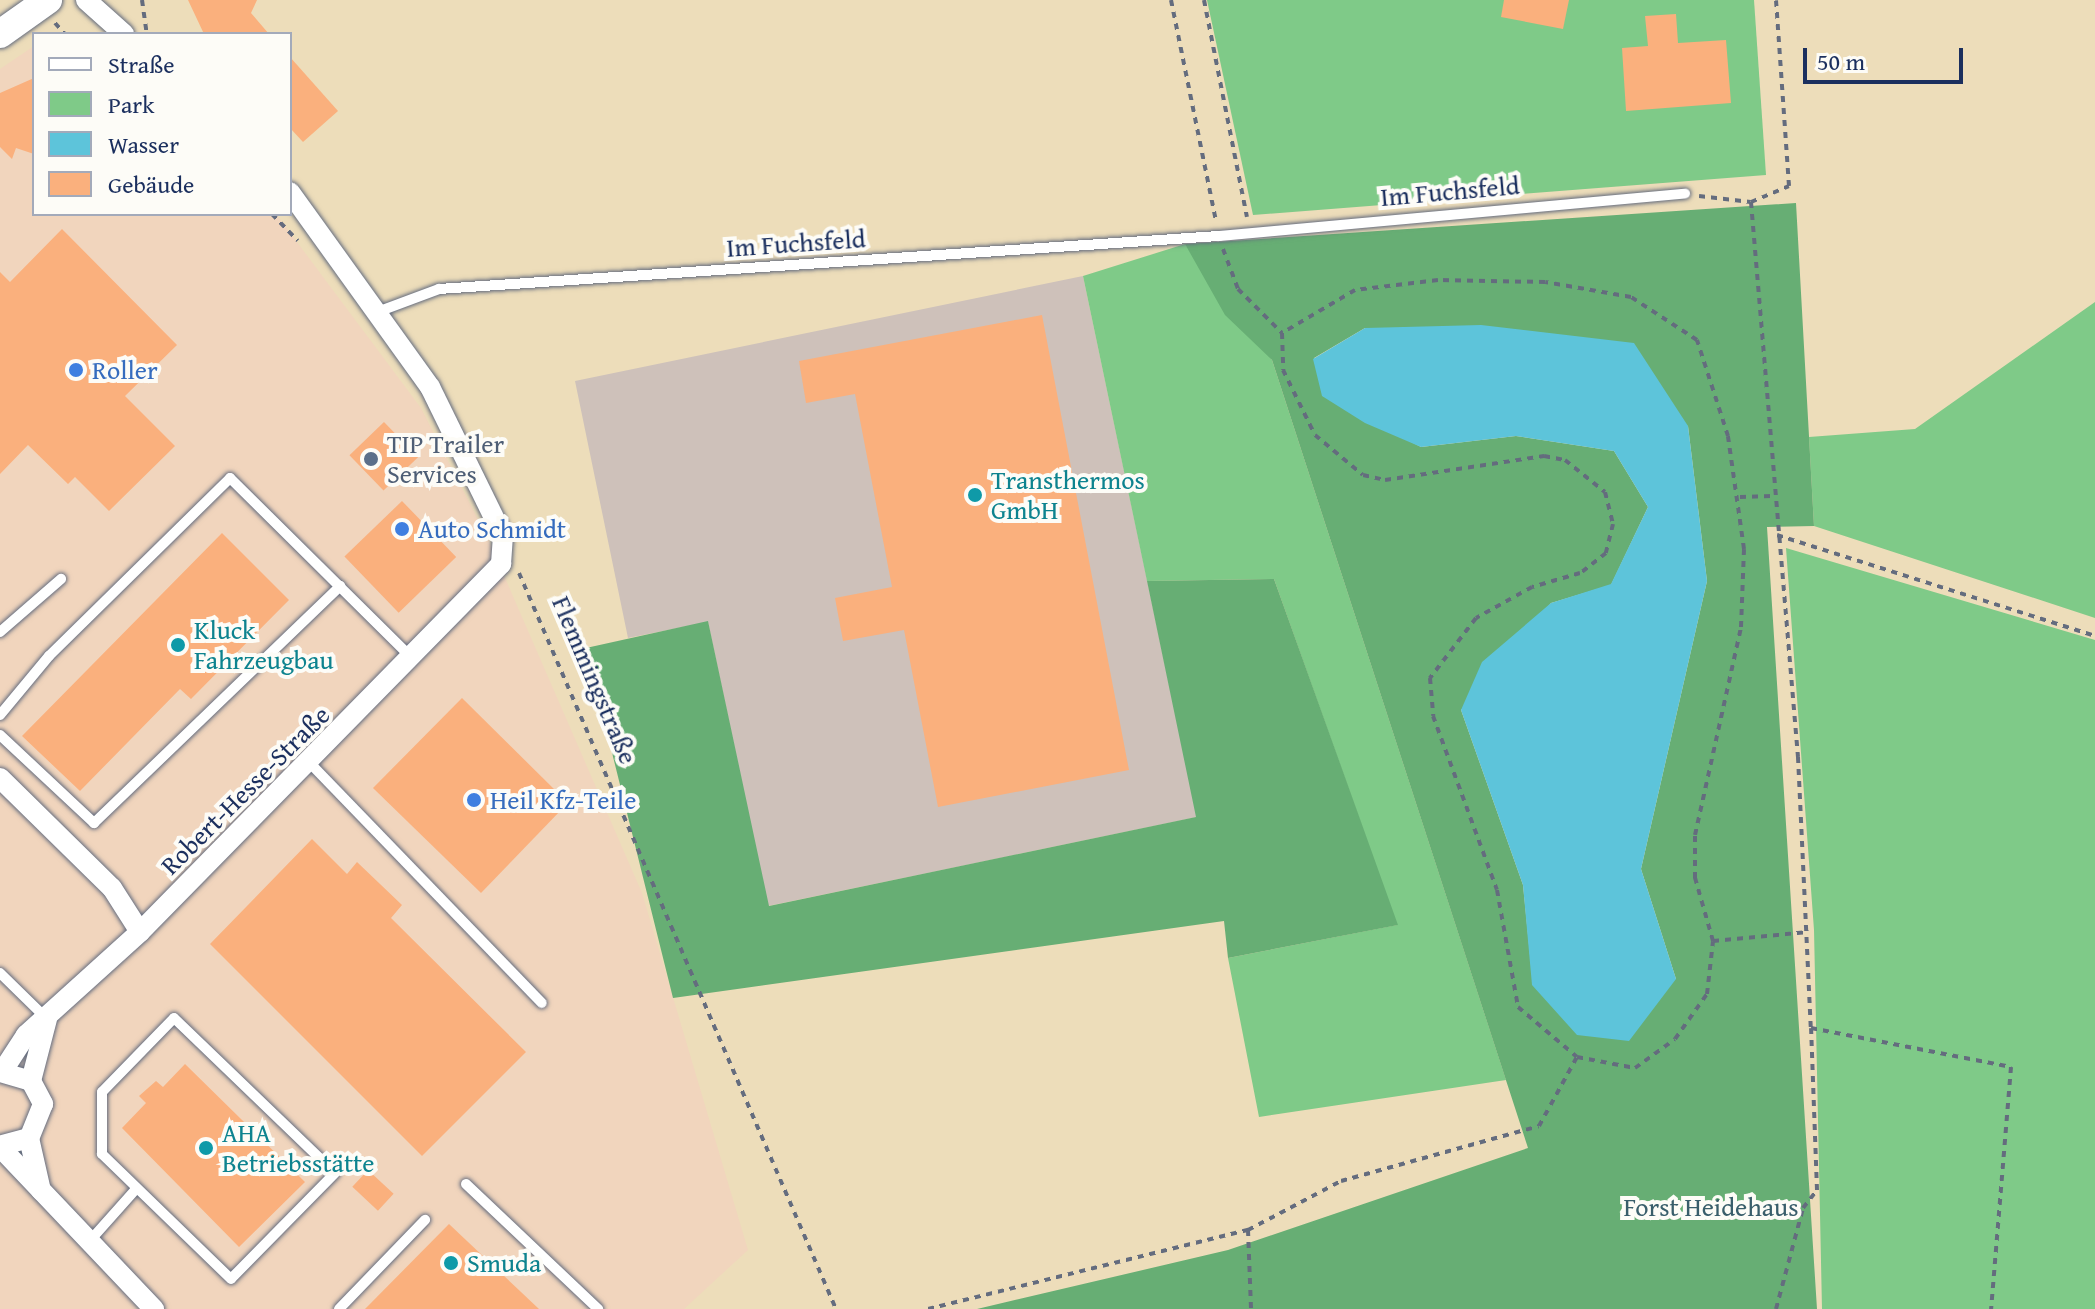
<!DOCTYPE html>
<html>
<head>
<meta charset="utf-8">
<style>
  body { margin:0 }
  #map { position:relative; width:2095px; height:1309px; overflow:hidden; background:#edddba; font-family:"Gentium Book Plus",serif }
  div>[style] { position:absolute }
  .built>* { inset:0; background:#f1d5bd }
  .industrial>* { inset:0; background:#cec1ba }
  .green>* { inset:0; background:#7fca88 }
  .forest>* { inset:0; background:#67ae74 }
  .water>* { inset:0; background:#5dc4da }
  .building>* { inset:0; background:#fab07d; transform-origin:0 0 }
  .path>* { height:4px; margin-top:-2px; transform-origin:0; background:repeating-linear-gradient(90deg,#646c7e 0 6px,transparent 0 12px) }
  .roads { filter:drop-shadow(0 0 2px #646c7e) drop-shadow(0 0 2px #646c7e) }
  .lane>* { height:10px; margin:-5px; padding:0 5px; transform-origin:5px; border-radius:5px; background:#fff }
  .street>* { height:20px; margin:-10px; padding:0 10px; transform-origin:10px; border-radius:10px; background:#fff }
  .secondary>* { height:28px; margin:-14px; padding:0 14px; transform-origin:14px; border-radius:14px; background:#fff }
  .dots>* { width:22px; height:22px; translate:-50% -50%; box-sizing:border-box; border:4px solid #fdfcf7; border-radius:50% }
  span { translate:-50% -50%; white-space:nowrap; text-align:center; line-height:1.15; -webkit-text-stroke:8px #fdfcf7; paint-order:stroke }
  .street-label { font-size:26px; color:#1b2f5e }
  .shop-label { font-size:26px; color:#366cbe }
  .left { translate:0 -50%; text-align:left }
  .service-label { font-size:26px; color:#4e5e75 }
  .culture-label { font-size:26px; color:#0d838f }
  .park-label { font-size:26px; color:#395e6b }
  .legend { position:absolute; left:32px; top:32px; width:260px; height:184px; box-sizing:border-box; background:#fdfcf7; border:2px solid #a3aaba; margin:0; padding:10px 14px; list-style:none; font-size:24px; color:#1b2f5e }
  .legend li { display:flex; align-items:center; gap:16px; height:40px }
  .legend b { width:40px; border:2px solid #a3aaba }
  .scale { position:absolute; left:1803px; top:48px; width:160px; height:36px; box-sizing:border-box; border:4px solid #1b2f5e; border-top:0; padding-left:10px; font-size:24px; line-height:28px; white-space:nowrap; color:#1b2f5e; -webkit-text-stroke:6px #fdfcf7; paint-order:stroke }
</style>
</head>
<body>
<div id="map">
  <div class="built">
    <i style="clip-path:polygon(34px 46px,34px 214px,276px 214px,421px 408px,489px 541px,642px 893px,748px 1250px,684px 1309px,0 1309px,0 69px)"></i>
  </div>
  <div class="industrial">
    <i style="clip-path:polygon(1083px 276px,1197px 817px,768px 906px,708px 622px,628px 638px,575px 381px)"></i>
  </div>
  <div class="green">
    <i style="clip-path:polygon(1207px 0,1754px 0,1766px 175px,1253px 215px)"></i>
    <i style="clip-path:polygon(1185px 244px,1272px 360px,1506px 1080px,1259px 1117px,1228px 958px,1397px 925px,1274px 579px,1147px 581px,1083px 276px)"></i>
    <i style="clip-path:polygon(2095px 302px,2095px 618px,1814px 526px,1809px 437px,1915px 429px)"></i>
    <i style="clip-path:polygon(1786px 548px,2095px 640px,2095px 1309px,1822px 1309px,1814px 930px)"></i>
  </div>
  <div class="forest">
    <i style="clip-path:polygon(evenodd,1796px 203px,1814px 526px,1767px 527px,1817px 1309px,977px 1309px,1228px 1250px,1528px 1148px,1272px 360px,1225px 315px,1185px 244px,1796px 203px,1365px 328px,1688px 426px,1707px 581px,1641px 869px,1676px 979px,1533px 985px,1523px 885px,1461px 710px,1551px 603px,1611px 585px,1648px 507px,1614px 451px,1516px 436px,1421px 447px,1323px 396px,1314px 358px,1365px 328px)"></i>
    <i style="clip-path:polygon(1274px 579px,1398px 925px,1228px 958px,1224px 921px,673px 998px,586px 648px,708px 621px,769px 906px,1196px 817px,1147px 581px)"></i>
  </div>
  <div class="water">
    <i style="clip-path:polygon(1481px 325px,1634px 343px,1688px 426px,1707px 581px,1641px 869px,1676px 979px,1629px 1041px,1577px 1035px,1532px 985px,1523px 885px,1461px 710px,1482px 662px,1551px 603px,1611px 584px,1648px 507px,1614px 451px,1516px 436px,1421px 447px,1365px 423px,1322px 396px,1313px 359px,1365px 328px)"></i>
  </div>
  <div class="building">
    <i style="clip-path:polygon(188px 0,257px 0,251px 13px,269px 34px,204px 34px)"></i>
    <i style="clip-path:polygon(1504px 0,1569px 0,1563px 29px,1501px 17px)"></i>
    <i style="clip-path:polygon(1676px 14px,1678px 43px,1726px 40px,1731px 103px,1626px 111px,1622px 48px,1648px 46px,1645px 16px)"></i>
    <i style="clip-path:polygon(290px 57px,338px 111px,303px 142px,290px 128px)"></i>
    <i style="clip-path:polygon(34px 78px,34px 154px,16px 148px,12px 159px,0 147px,0 93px)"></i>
    <i style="clip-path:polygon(62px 229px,177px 345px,125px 396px,175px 446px,109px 511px,75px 477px,68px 484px,28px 445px,0 474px,0 272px,10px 282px)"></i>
    <i style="clip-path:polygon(1042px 315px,1129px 770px,938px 807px,904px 630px,843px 641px,835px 598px,892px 587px,855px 394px,806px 403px,799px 361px)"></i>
    <i style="left:384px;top:422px;width:49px;height:48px;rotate:46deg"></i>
    <i style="left:402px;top:501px;width:78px;height:80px;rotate:46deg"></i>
    <i style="clip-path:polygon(222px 533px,289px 600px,191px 699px,180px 689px,80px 791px,22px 736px)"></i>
    <i style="clip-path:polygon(462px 698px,557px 792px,563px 808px,481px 893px,373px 788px)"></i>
    <i style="clip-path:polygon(312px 839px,347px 874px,357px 862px,402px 905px,391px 918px,526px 1052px,422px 1156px,210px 944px)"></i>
    <i style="clip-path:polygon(185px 1064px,305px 1182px,239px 1247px,122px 1128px,146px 1103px,139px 1096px,156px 1081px,163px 1087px)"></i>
    <i style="left:368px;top:1170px;width:35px;height:23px;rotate:43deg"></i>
    <i style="clip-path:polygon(449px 1224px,539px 1309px,365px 1309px)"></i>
  </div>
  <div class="path">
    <i style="left:142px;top:0;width:34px;rotate:82deg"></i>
    <i style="left:1171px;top:0;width:226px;rotate:78.5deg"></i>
    <i style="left:1204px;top:0;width:221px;rotate:78.8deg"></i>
    <i style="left:55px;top:23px;width:15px;rotate:48deg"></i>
    <i style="left:1699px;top:196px;width:52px;rotate:6.6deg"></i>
    <i style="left:1751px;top:202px;width:41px;rotate:-22.8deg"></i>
    <i style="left:1789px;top:186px;width:186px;rotate:-94deg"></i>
    <i style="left:1751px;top:202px;width:557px;rotate:85.16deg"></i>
    <i style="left:1798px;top:757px;width:271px;rotate:87.3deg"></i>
    <i style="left:1811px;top:1028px;width:204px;rotate:11deg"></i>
    <i style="left:2011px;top:1067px;width:243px;rotate:94.7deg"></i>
    <i style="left:272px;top:214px;width:37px;rotate:46deg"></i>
    <i style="left:1223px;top:249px;width:43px;rotate:69.4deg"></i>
    <i style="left:1238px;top:289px;width:62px;rotate:45deg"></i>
    <i style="left:1740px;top:497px;width:32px;rotate:-2deg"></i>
    <i style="left:1777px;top:535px;width:334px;rotate:17.6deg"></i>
    <i style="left:519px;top:573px;width:801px;rotate:66.7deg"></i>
    <i style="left:1713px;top:941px;width:96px;rotate:-5.4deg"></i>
    <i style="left:1248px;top:1230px;width:79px;rotate:87.8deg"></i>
    <i style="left:928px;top:1309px;width:330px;rotate:-13.9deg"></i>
    <i style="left:1248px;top:1230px;width:105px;rotate:-27.8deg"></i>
    <i style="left:1341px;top:1181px;width:205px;rotate:-15.5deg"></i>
    <i style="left:1539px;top:1126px;width:79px;rotate:-61.2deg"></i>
    <i style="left:1577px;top:1057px;width:59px;rotate:10.7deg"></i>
    <i style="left:1635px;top:1068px;width:49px;rotate:-35.9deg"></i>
    <i style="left:1675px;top:1039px;width:55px;rotate:-54.6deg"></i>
    <i style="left:1707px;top:994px;width:53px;rotate:-83.5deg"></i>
    <i style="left:1713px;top:941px;width:66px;rotate:-105.9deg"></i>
    <i style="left:1695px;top:878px;width:43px;rotate:-90deg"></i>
    <i style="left:1695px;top:835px;width:213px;rotate:-77.5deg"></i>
    <i style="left:1741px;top:627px;width:78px;rotate:-87.8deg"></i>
    <i style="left:1744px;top:549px;width:114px;rotate:-98.1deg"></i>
    <i style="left:1728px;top:436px;width:101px;rotate:-107.9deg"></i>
    <i style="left:1697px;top:340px;width:79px;rotate:-146.9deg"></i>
    <i style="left:1631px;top:297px;width:87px;rotate:-170.1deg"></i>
    <i style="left:1545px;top:282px;width:107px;rotate:-178.9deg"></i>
    <i style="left:1438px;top:280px;width:84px;rotate:173.1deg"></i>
    <i style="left:1355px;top:290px;width:85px;rotate:149.5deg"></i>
    <i style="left:1282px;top:333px;width:37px;rotate:88deg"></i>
    <i style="left:1283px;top:370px;width:72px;rotate:63.8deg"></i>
    <i style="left:1315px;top:435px;width:62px;rotate:39.8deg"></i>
    <i style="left:1363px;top:475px;width:23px;rotate:13deg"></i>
    <i style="left:1385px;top:480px;width:161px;rotate:-8.6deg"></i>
    <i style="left:1544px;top:456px;width:21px;rotate:11deg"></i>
    <i style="left:1565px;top:460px;width:51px;rotate:38.7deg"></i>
    <i style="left:1605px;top:492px;width:33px;rotate:76deg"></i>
    <i style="left:1613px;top:524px;width:30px;rotate:104deg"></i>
    <i style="left:1606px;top:553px;width:33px;rotate:142deg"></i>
    <i style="left:1580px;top:573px;width:50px;rotate:163.7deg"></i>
    <i style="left:1532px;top:587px;width:64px;rotate:151deg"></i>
    <i style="left:1476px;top:618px;width:76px;rotate:127.5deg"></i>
    <i style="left:1430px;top:678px;width:38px;rotate:85deg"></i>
    <i style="left:1433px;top:716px;width:185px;rotate:69.8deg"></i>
    <i style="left:1497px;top:890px;width:119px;rotate:79.8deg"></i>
    <i style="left:1518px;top:1007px;width:77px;rotate:40.3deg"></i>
    <i style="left:1776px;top:1309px;width:105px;rotate:-75deg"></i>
    <i style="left:1803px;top:1208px;width:23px;rotate:-52deg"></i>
    <i style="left:1817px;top:1190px;width:162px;rotate:-92.1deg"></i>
  </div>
  <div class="roads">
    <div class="lane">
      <i style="left:380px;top:311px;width:63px;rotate:-20.4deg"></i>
      <i style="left:439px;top:289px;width:782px;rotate:-3.89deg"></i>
      <i style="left:1219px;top:236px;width:468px;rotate:-5.2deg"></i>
      <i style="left:0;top:632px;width:81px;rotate:-41deg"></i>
      <i style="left:0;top:715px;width:77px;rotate:-50.3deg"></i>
      <i style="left:49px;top:656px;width:254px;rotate:-44.5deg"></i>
      <i style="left:230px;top:478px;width:255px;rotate:44.7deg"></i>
      <i style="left:0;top:735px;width:129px;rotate:43.1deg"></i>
      <i style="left:94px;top:823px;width:342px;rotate:-43.9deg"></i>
      <i style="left:309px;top:762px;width:335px;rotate:46deg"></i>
      <i style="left:0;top:973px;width:64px;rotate:44.4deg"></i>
      <i style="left:174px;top:1018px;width:223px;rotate:43.9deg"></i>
      <i style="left:335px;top:1173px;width:148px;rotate:134.5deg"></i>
      <i style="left:231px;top:1279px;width:180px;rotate:-135.9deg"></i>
      <i style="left:102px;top:1154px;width:62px;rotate:-90deg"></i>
      <i style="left:102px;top:1092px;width:103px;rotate:-45.8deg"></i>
      <i style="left:466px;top:1184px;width:182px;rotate:43.4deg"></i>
      <i style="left:87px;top:1244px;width:74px;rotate:-48.3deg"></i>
      <i style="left:339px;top:1309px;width:124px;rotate:-46deg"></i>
    </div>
    <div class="street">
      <i style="left:86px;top:0;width:51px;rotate:41.8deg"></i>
      <i style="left:0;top:778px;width:157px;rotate:44.5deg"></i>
      <i style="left:112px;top:888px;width:52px;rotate:57.5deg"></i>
      <i style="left:0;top:1072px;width:32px;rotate:16deg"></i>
      <i style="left:31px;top:1081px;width:26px;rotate:62deg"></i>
      <i style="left:43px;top:1104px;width:37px;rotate:112deg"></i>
      <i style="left:29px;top:1138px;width:30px;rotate:165deg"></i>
      <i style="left:2px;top:1072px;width:44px;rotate:-57deg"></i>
      <i style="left:26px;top:1035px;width:154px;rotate:-42.1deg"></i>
      <i style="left:140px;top:932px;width:516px;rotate:-45.55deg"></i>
      <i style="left:501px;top:564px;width:28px;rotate:-86deg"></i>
      <i style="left:503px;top:536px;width:166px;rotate:-116.1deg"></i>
      <i style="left:430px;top:387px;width:240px;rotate:-125.7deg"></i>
      <i style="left:31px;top:1081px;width:64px;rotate:-75.5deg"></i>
      <i style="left:29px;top:1138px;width:54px;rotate:77.2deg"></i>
      <i style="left:0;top:1147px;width:224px;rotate:46.5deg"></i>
    </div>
    <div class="secondary">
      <i style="left:0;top:34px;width:59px;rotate:-35.3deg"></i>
    </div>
  </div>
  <div class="dots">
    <i style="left:76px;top:370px;background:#3f7fe0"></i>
    <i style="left:371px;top:459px;background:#5c6f8a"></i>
    <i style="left:975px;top:495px;background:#0f9aa8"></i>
    <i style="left:402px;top:529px;background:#3f7fe0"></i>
    <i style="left:178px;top:645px;background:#0f9aa8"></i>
    <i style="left:474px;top:800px;background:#3f7fe0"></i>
    <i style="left:206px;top:1148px;background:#0f9aa8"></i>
    <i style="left:451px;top:1263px;background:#0f9aa8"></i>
  </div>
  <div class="street-label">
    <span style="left:1450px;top:191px;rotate:-5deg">Im Fuchsfeld</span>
    <span style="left:796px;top:243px;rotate:-4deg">Im Fuchsfeld</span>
    <span style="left:595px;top:680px;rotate:67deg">Flemmingstraße</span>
    <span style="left:245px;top:790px;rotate:-45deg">Robert-Hesse-Straße</span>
  </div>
  <div class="shop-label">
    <span class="left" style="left:92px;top:370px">Roller</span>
    <span class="left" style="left:418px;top:529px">Auto Schmidt</span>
    <span class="left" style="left:490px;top:800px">Heil Kfz-Teile</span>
  </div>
  <div class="service-label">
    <span class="left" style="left:387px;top:459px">TIP Trailer<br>Services</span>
  </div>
  <div class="culture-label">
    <span class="left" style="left:991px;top:495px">Transthermos<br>GmbH</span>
    <span class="left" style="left:194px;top:645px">Kluck<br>Fahrzeugbau</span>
    <span class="left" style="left:222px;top:1148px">AHA<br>Betriebsstätte</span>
    <span class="left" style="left:467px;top:1263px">Smuda</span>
  </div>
  <div class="park-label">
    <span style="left:1711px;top:1207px">Forst Heidehaus</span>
  </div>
  <ul class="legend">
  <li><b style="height:10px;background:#fff"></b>Straße</li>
  <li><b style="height:22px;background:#7fca88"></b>Park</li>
  <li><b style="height:22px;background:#5dc4da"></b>Wasser</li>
  <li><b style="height:22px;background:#fab07d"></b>Gebäude</li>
  </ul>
  <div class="scale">50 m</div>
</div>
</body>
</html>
